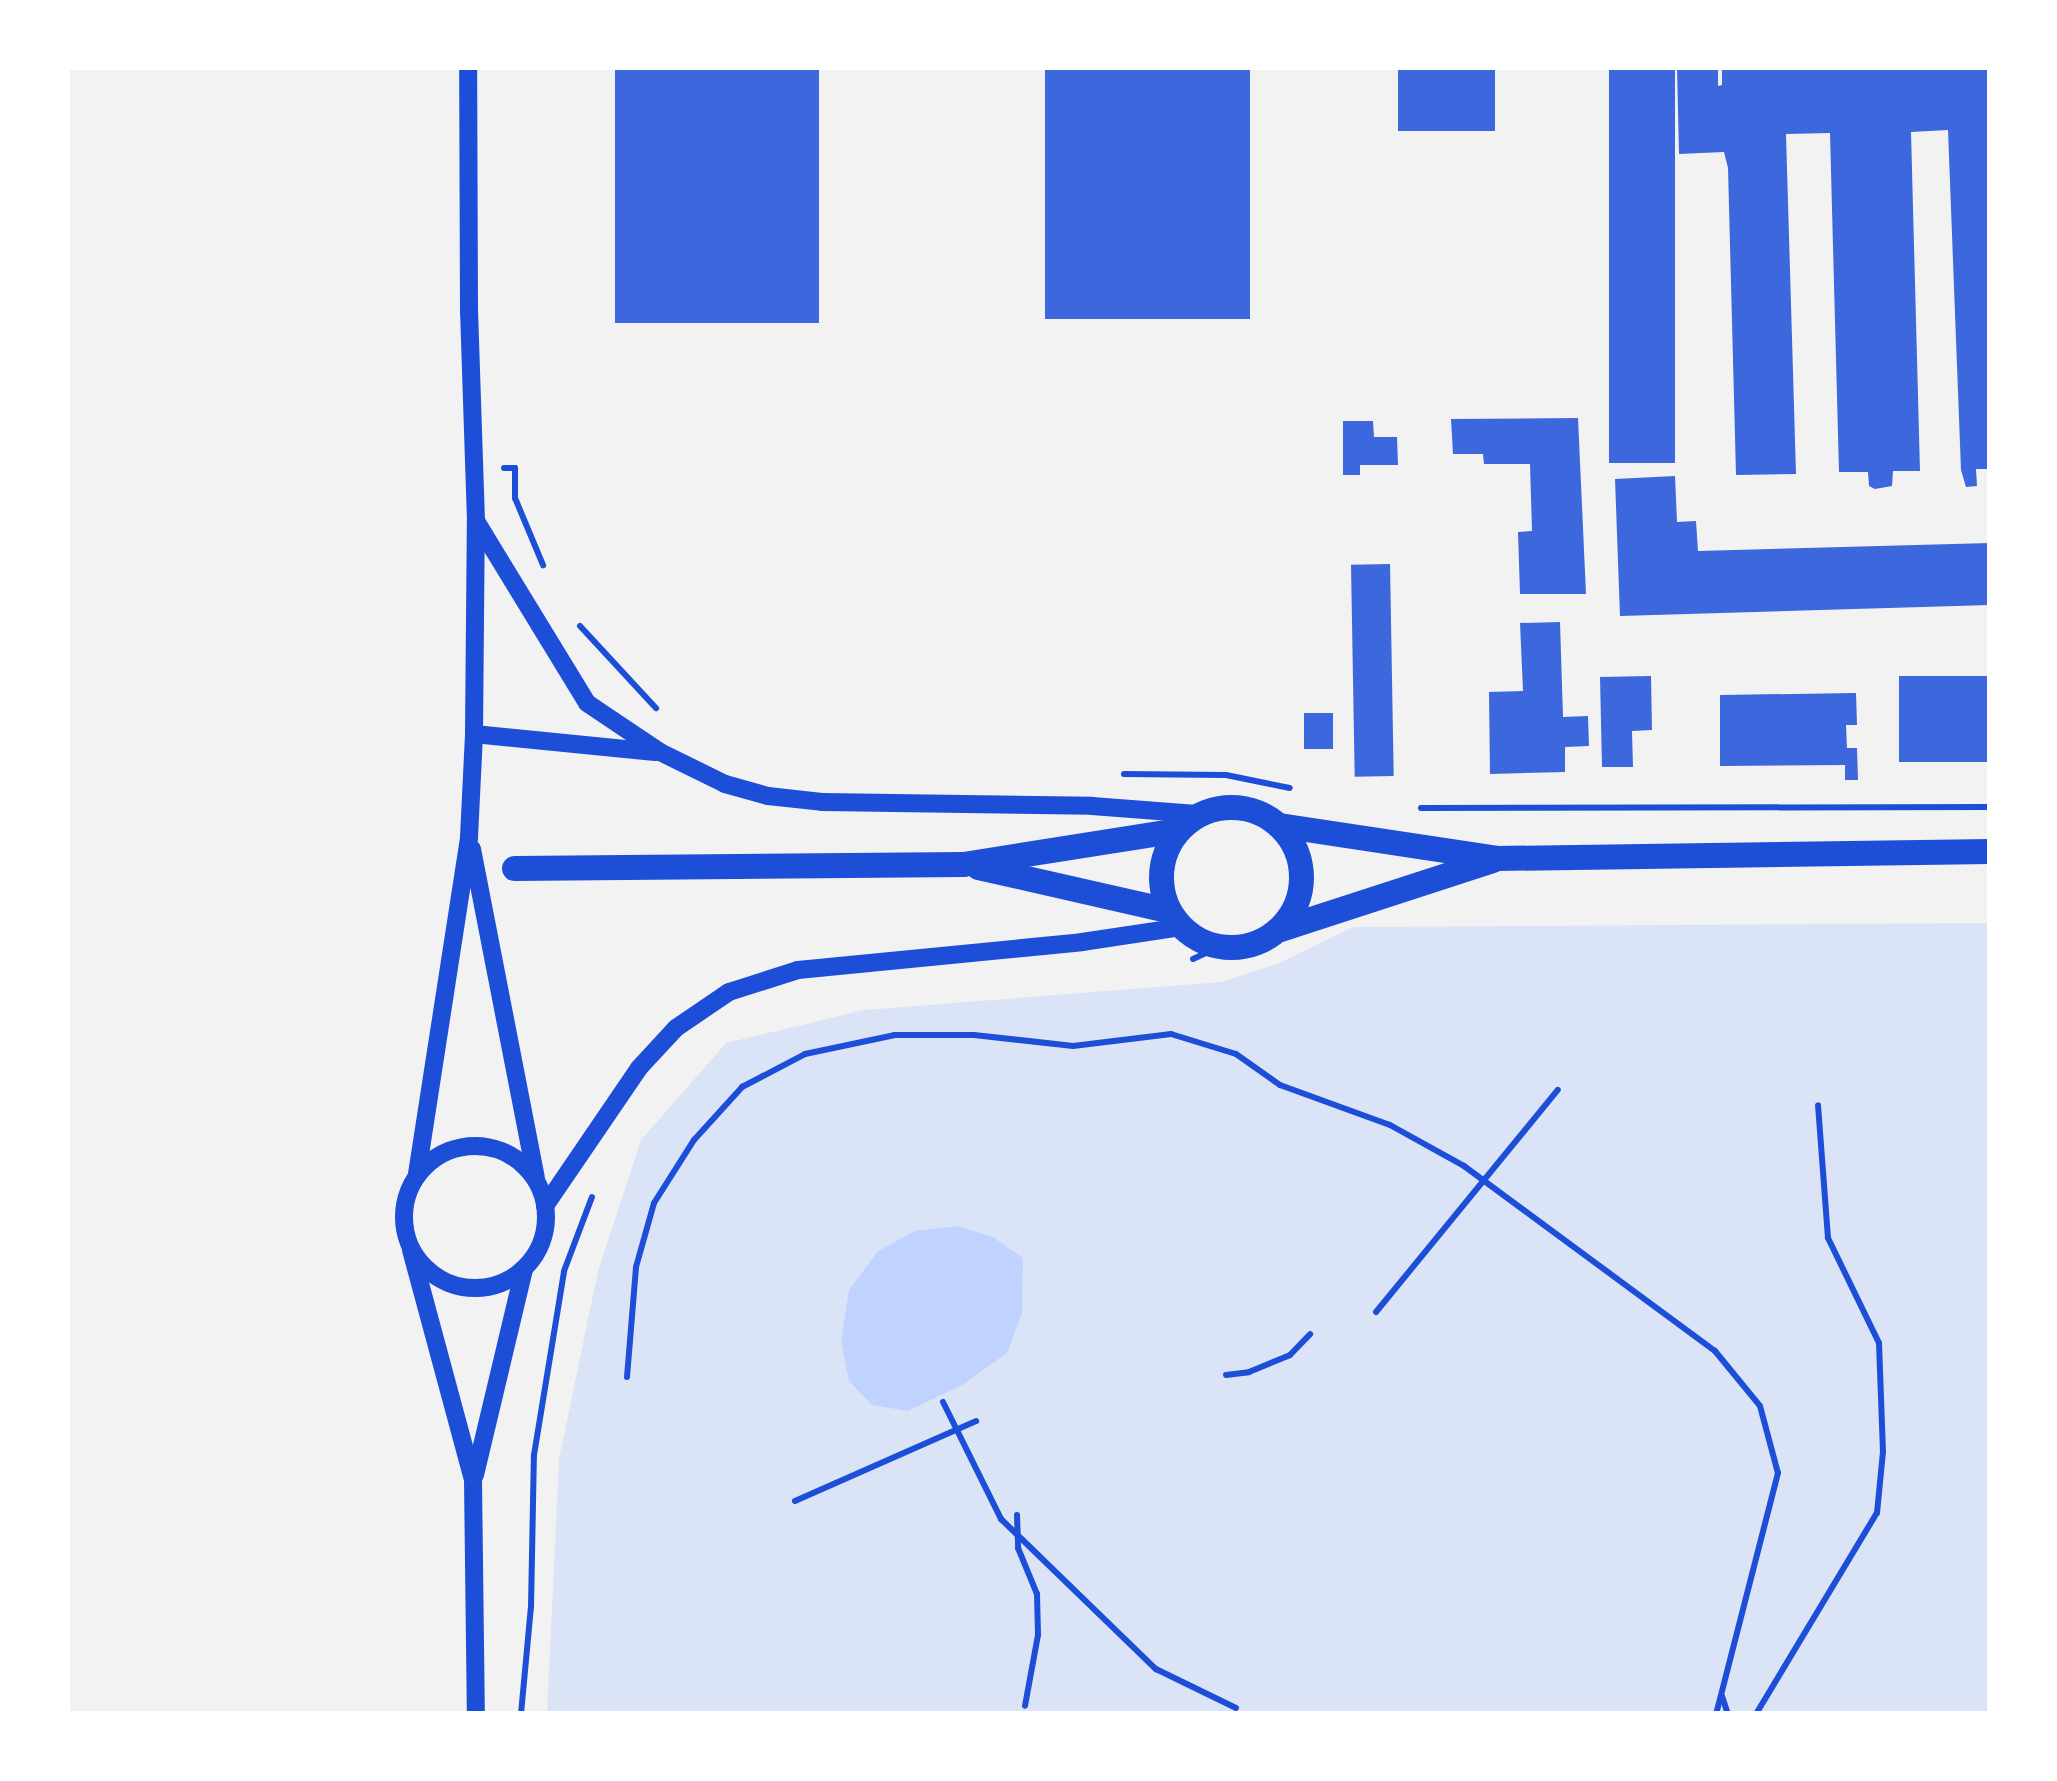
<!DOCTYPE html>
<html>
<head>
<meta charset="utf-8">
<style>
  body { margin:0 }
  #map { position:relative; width:2057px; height:1781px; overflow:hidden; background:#f2f2f2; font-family:Poppins,sans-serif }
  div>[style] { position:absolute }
  .green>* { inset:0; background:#dbe4f7 }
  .water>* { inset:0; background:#bfd3fe }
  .building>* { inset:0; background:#3d67dc; transform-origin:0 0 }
  .path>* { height:6px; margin:-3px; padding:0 3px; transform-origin:3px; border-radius:3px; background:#1d4ed8 }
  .tertiary>* { height:18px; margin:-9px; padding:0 9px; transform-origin:9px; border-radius:9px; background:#1d4ed8 }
  .tertiary>.ring { margin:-9px; padding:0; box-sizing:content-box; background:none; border:18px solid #1d4ed8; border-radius:50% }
  .primary>* { height:25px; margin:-12.5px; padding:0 12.5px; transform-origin:12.5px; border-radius:12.5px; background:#1d4ed8 }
  .primary>.ring { margin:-12.5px; padding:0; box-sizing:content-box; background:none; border:25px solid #1d4ed8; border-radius:50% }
  span { translate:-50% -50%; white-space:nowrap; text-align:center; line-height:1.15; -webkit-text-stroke:8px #fff; paint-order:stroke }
  .frame { position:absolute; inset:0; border:70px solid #fff; pointer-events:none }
</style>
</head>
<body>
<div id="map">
  <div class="green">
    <i style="clip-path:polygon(1989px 923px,1989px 1713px,547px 1714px,559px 1459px,598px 1271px,641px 1140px,726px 1043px,864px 1010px,1221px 982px,1277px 964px,1353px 927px)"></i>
  </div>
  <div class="water">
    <i style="clip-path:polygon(958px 1226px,993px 1237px,1023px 1258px,1022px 1313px,1007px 1353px,962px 1385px,908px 1411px,872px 1405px,849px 1381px,841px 1341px,849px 1290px,878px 1251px,915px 1231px)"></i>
  </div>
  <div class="building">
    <i style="left:615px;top:68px;width:204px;height:255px"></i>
    <i style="left:1045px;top:68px;width:205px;height:251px"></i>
    <i style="left:1398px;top:68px;width:97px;height:63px"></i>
    <i style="left:1609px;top:68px;width:66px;height:395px"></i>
    <i style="clip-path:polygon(1677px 68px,1718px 68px,1718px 86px,1722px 85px,1722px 68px,1990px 68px,1990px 469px,1976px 469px,1977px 486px,1966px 487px,1961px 470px,1948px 130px,1911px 132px,1920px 471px,1893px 471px,1892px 486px,1875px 489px,1869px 486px,1868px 472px,1839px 472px,1830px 133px,1786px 134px,1796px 474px,1736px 475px,1728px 168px,1724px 152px,1679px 154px)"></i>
    <i style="clip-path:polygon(1578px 418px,1586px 594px,1520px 594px,1518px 532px,1532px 531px,1530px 464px,1484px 464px,1483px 454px,1453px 454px,1451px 419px)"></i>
    <i style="clip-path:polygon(1343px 421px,1373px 421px,1374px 437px,1397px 437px,1398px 465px,1360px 465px,1360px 475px,1343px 475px)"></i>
    <i style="clip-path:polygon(1675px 476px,1677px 522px,1696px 521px,1698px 551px,1990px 543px,1990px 605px,1620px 616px,1615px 479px)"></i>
    <i style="left:1390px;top:564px;width:212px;height:39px;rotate:89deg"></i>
    <i style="clip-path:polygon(1560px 622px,1563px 717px,1588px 716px,1589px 746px,1565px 747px,1565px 772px,1490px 774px,1489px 692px,1523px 691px,1520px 623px)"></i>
    <i style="clip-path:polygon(1651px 676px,1652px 730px,1632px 731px,1633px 767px,1602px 767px,1600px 677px)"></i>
    <i style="left:1990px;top:676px;width:86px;height:91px;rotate:90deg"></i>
    <i style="clip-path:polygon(1856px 693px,1857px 725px,1846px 725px,1847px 748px,1857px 748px,1858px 780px,1845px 780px,1845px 765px,1720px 766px,1720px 695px)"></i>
    <i style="left:1333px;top:713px;width:36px;height:29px;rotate:90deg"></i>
  </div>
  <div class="path">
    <i style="left:504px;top:468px;width:11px"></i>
    <i style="left:515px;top:468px;width:30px;rotate:90deg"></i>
    <i style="left:515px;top:498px;width:73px;rotate:67.3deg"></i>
    <i style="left:580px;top:626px;width:112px;rotate:47.2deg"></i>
    <i style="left:1124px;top:774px;width:102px;rotate:0.6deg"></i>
    <i style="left:1226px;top:775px;width:65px;rotate:11.5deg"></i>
    <i style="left:1421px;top:808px;width:569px;rotate:-0.1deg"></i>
    <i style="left:1193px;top:959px;width:29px;rotate:-25deg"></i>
    <i style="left:1376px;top:1312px;width:287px;rotate:-50.7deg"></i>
    <i style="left:1226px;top:1375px;width:23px;rotate:-7deg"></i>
    <i style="left:1249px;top:1372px;width:44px;rotate:-22.5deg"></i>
    <i style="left:1290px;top:1355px;width:29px;rotate:-46deg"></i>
    <i style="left:627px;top:1377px;width:110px;rotate:-85.3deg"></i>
    <i style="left:636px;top:1267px;width:66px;rotate:-74.3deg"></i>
    <i style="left:654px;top:1203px;width:75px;rotate:-57.6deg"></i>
    <i style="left:694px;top:1140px;width:72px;rotate:-47.8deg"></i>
    <i style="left:742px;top:1087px;width:71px;rotate:-27.6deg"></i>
    <i style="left:805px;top:1054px;width:92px;rotate:-11.9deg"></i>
    <i style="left:895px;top:1035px;width:79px"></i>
    <i style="left:974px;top:1035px;width:100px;rotate:6.3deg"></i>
    <i style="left:1073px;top:1046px;width:99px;rotate:-7deg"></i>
    <i style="left:1171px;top:1034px;width:68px;rotate:17.1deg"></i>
    <i style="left:1236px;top:1054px;width:54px;rotate:35.2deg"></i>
    <i style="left:1280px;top:1085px;width:117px;rotate:20deg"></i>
    <i style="left:1390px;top:1125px;width:85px;rotate:29deg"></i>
    <i style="left:1464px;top:1166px;width:312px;rotate:36.4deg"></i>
    <i style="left:1715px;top:1351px;width:71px;rotate:50.7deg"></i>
    <i style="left:1760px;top:1406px;width:69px;rotate:75deg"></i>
    <i style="left:1778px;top:1473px;width:249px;rotate:104.4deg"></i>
    <i style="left:943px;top:1402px;width:131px;rotate:63.6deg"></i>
    <i style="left:1001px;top:1519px;width:216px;rotate:44.1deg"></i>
    <i style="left:1156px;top:1669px;width:89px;rotate:26deg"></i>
    <i style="left:795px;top:1501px;width:198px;rotate:-23.8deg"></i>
    <i style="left:1017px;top:1515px;width:33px;rotate:88deg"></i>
    <i style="left:1018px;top:1548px;width:50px;rotate:67.6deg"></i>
    <i style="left:1037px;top:1594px;width:41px;rotate:88.6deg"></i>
    <i style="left:1038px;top:1635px;width:72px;rotate:100.4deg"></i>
    <i style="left:1722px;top:1696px;width:19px;rotate:72deg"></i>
    <i style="left:521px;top:1714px;width:107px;rotate:-84.7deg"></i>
    <i style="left:531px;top:1607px;width:152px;rotate:-88.9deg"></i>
    <i style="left:534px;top:1455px;width:186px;rotate:-80.7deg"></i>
    <i style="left:564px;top:1271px;width:79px;rotate:-69.3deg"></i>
    <i style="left:1756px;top:1714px;width:235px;rotate:-59deg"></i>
    <i style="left:1877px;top:1513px;width:61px;rotate:-84.4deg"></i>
    <i style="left:1883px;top:1452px;width:109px;rotate:-92.1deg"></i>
    <i style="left:1879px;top:1343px;width:117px;rotate:-115.9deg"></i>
    <i style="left:1828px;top:1238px;width:133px;rotate:-94.3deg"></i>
  </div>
  <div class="tertiary">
    <i style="left:476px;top:521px;width:213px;rotate:58.6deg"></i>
    <i style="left:587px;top:703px;width:88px;rotate:33.9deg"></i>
    <i style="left:660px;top:752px;width:72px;rotate:26.2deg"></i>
    <i style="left:725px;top:784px;width:45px;rotate:15.6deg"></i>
    <i style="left:768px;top:796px;width:54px;rotate:6.3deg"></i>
    <i style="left:822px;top:802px;width:270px;rotate:0.8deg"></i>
    <i style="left:1092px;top:806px;width:105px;rotate:4.4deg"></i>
    <i style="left:474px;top:734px;width:182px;rotate:5.7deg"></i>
    <i style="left:472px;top:849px;width:334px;rotate:79deg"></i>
    <i class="ring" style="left:404px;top:1146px;width:124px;height:124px"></i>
    <i style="left:417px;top:1174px;width:341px;rotate:-81.2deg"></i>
    <i style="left:469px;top:837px;width:103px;rotate:-87.2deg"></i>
    <i style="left:474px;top:734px;width:213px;rotate:-89.5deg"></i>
    <i style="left:476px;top:521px;width:208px;rotate:-91.9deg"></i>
    <i style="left:469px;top:313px;width:245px;rotate:-90.2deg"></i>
    <i style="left:545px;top:1206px;width:167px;rotate:-55.7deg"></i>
    <i style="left:639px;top:1068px;width:54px;rotate:-47.2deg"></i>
    <i style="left:676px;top:1028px;width:64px;rotate:-34.2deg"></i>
    <i style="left:729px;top:992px;width:72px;rotate:-17.7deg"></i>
    <i style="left:798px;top:970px;width:285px;rotate:-5.6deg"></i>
    <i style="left:1082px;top:942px;width:100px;rotate:-8.6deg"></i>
    <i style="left:411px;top:1250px;width:238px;rotate:74.9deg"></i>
    <i style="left:473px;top:1480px;width:234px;rotate:89.3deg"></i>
    <i style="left:475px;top:1475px;width:211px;rotate:-76.6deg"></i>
  </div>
  <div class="primary">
    <i class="ring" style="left:1161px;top:807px;width:115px;height:115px"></i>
    <i style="left:1279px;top:825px;width:220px;rotate:8.6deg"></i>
    <i style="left:1497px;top:858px;width:493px;rotate:-0.8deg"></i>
    <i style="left:978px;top:867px;width:195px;rotate:12.8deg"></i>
    <i style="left:514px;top:868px;width:449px;rotate:-0.5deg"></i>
    <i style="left:963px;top:864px;width:217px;rotate:-9deg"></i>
    <i style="left:1280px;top:929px;width:223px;rotate:-18deg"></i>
  </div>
  <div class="frame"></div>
</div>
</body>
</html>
